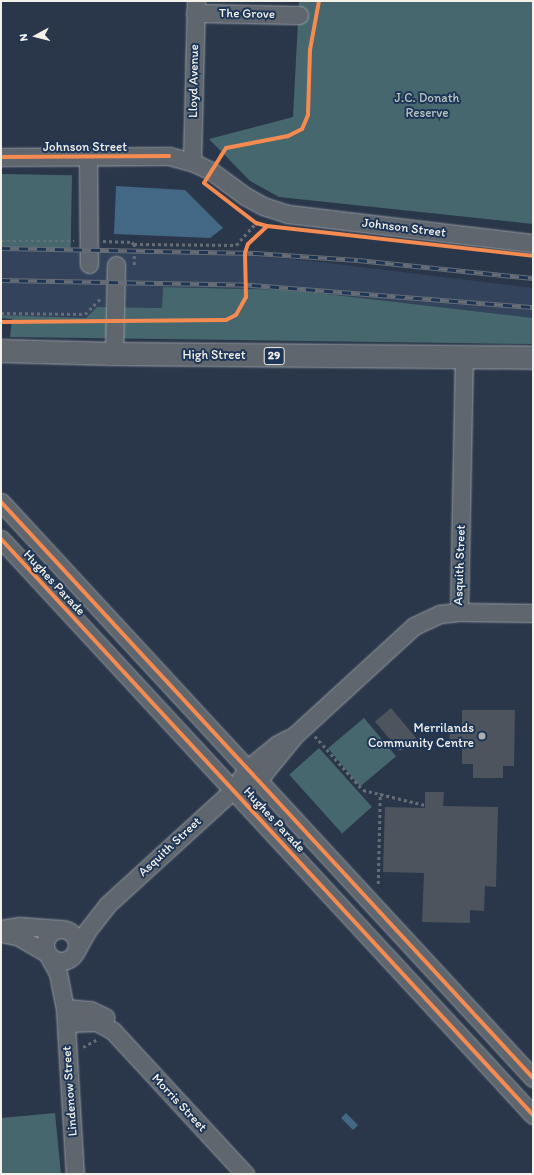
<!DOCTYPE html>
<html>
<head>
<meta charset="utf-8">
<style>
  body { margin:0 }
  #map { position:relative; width:534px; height:1175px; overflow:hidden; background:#2a374a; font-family:Itim,sans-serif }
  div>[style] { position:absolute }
  .built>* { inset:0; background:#32435b }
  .green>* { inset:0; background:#45676d; transform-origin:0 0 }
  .water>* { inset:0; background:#426886; transform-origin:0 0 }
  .building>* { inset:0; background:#4d545d; transform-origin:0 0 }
  .path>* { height:2.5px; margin-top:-1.25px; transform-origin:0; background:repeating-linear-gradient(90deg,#666d76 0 3px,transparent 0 6px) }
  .roads { filter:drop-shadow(0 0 1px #979ca3) drop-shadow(0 0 1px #979ca3) }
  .minor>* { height:17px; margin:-8.5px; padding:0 8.5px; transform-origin:8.5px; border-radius:8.5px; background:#60666e }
  .minor>.ring { margin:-8.5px; padding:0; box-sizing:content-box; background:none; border:17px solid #60666e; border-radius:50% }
  .major>* { height:22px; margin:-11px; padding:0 11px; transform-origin:11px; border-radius:11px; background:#60666e }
  .rail>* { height:4.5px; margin-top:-2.25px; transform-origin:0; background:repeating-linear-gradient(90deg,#1d3557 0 9px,#666d76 0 18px); box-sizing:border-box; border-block:1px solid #666d76 }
  .cycleway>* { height:4px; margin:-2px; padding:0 2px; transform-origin:2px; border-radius:2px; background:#f68b52 }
  .dots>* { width:11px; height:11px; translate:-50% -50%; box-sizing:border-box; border:2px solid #1d3557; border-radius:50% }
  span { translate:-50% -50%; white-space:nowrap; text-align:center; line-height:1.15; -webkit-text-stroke:4px #1d3557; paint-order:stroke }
  .shield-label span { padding:1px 3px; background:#1d3557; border:1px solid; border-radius:3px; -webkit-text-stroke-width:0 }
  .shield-label { font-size:12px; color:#f4f1e8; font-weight:700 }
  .street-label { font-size:13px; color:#f4f1e8 }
  .park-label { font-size:13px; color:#b8c4bf }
  .poi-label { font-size:13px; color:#f4f1e8 }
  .right { translate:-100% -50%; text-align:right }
  .frame { position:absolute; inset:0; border:2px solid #f4f1e8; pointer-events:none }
  .north { position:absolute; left:16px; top:16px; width:40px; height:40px; -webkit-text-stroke:3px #1d3557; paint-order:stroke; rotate:263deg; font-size:11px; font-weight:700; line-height:16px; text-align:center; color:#f4f1e8 }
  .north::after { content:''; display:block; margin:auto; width:14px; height:18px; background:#f4f1e8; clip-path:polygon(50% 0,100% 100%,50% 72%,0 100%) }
</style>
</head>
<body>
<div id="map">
  <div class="built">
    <i style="clip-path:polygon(1px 248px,219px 253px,320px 262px,533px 288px,533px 318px,292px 290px,163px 287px,162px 308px,97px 307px,86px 318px,1px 315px)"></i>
  </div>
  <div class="green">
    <i style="clip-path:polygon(299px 1px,533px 1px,533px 224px,279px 197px,250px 181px,209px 139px,293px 117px)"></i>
    <i style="left:1px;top:174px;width:71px;height:75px;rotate:1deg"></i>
    <i style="clip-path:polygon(163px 287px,292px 290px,533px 318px,533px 344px,10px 337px,12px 319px,1px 318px,1px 315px,86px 318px,97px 307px,162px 308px)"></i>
    <i style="left:364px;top:718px;width:50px;height:47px;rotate:50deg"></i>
    <i style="left:319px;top:748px;width:79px;height:40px;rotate:48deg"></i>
    <i style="clip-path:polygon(55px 1113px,61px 1174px,1px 1174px,1px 1118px)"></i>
  </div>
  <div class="water">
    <i style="clip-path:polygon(116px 186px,185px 190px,223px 228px,210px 238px,114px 234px)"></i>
    <i style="left:346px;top:1113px;width:17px;height:7px;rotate:45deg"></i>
  </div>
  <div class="building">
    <i style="left:391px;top:708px;width:39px;height:21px;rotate:50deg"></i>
    <i style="clip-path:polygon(462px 710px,515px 710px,514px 766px,503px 766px,503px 778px,473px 778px,473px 764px,462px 764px,462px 746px,449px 746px,450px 725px,462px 725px)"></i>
    <i style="clip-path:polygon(425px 792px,444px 792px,443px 806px,498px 807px,496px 887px,485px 886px,484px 911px,470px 910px,470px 923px,422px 922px,424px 873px,383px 872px,385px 807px,425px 808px)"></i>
  </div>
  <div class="path">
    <i style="left:315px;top:14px;width:14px;rotate:-73deg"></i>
    <i style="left:220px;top:155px;width:9px;rotate:-49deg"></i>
    <i style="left:226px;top:148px;width:63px;rotate:-11deg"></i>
    <i style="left:288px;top:136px;width:16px;rotate:-27deg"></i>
    <i style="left:302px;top:129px;width:15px;rotate:-67deg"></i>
    <i style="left:308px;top:115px;width:65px;rotate:-88.2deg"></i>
    <i style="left:310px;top:50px;width:29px;rotate:-82deg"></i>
    <i style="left:1px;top:241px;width:73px"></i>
    <i style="left:103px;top:241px;width:29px;rotate:2deg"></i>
    <i style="left:132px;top:242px;width:3px;rotate:45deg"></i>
    <i style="left:134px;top:244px;width:102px;rotate:0.6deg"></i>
    <i style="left:236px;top:245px;width:30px;rotate:-48deg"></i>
    <i style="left:134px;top:265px;width:21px;rotate:-90deg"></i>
    <i style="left:1px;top:313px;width:84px;rotate:0.7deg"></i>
    <i style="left:85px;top:314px;width:21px;rotate:-45deg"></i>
    <i style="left:315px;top:736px;width:72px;rotate:48.4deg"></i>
    <i style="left:363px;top:790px;width:64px;rotate:13.6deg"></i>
    <i style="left:378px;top:884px;width:91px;rotate:-88.7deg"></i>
    <i style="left:83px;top:1047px;width:15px;rotate:-28deg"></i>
  </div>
  <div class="roads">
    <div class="minor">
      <i style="left:195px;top:13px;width:104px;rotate:1.1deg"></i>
      <i style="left:1px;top:157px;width:168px;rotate:-0.3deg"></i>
      <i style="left:169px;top:156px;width:24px;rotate:15deg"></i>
      <i style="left:192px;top:162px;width:21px;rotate:25deg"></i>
      <i style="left:211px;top:171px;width:42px;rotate:36.3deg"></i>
      <i style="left:245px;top:196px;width:21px;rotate:29deg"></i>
      <i style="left:263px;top:206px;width:26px;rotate:18deg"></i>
      <i style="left:288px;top:214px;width:247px;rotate:6.8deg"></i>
      <i style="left:88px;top:157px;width:107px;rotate:89.5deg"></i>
      <i style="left:192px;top:162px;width:161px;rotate:-88.6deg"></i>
      <i style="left:114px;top:354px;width:89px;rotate:-88.7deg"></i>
      <i style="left:1px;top:502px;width:784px;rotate:47.27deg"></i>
      <i style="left:1px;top:539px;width:784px;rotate:47.27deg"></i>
      <i style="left:459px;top:612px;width:74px;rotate:0.8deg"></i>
      <i style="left:233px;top:790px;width:28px;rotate:-23deg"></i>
      <i style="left:259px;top:779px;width:57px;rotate:-50.7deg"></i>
      <i style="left:295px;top:735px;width:161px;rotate:-42.5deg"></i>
      <i style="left:414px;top:626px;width:29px;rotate:-25deg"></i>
      <i style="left:440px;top:614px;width:19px;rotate:-6deg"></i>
      <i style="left:459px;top:612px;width:255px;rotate:-88.9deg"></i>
      <i class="ring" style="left:45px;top:929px;width:15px;height:15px"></i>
      <i style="left:1px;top:929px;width:18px;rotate:-9deg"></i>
      <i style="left:19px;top:926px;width:41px;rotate:4.2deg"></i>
      <i style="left:1px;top:933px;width:16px;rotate:11deg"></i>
      <i style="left:17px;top:936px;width:34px;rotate:30deg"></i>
      <i style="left:76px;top:951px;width:23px;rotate:-61deg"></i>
      <i style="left:87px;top:931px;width:33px;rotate:-52deg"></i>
      <i style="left:107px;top:905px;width:171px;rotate:-42.4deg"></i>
      <i style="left:233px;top:790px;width:27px;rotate:-56deg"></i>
      <i style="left:248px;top:768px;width:36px;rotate:-39deg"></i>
      <i style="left:276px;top:745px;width:15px;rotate:-28deg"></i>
      <i style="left:49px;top:957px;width:18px;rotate:61deg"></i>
      <i style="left:58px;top:973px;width:36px;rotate:79deg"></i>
      <i style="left:65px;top:1008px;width:166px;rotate:86.6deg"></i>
      <i style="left:65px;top:1008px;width:25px;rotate:5deg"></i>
      <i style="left:90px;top:1010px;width:17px;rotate:25deg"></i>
      <i style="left:66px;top:1023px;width:31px;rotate:-2deg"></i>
      <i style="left:97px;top:1022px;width:18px;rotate:29deg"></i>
      <i style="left:113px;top:1031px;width:195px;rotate:47.3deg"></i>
    </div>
    <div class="major">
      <i style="left:1px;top:351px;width:113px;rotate:1.5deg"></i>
      <i style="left:114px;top:354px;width:419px;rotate:0.5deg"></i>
    </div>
  </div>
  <div class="rail">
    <i style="left:1px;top:248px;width:254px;rotate:1.1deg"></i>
    <i style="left:255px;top:253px;width:103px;rotate:3.9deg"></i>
    <i style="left:358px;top:260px;width:176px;rotate:5.9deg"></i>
    <i style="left:1px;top:280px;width:251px;rotate:1.1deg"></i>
    <i style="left:252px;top:285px;width:282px;rotate:4.5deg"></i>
  </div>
  <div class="cycleway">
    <i style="left:319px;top:1px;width:50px;rotate:100.4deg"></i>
    <i style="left:310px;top:50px;width:65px;rotate:91.8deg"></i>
    <i style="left:308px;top:115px;width:15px;rotate:113deg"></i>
    <i style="left:302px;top:129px;width:16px;rotate:153deg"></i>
    <i style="left:288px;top:136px;width:63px;rotate:169deg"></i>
    <i style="left:226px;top:148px;width:41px;rotate:122.2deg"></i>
    <i style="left:204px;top:183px;width:66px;rotate:37.6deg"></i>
    <i style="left:256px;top:223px;width:11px;rotate:15deg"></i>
    <i style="left:267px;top:226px;width:268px;rotate:6.4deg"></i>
    <i style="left:1px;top:157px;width:168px;rotate:-0.3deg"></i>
    <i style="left:1px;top:322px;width:225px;rotate:-0.5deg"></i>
    <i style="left:226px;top:320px;width:11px;rotate:-27deg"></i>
    <i style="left:236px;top:315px;width:21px;rotate:-61deg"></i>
    <i style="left:246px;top:297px;width:44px;rotate:-91.3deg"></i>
    <i style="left:245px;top:253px;width:9px;rotate:-72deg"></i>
    <i style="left:248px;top:244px;width:26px;rotate:-43deg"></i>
    <i style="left:1px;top:502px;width:784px;rotate:47.27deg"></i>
    <i style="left:1px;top:539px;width:784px;rotate:47.27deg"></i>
  </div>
  <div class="dots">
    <i style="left:482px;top:736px;background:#adb0b1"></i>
  </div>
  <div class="shield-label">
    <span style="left:274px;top:356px">29</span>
  </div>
  <div class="street-label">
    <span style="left:247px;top:14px;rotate:1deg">The Grove</span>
    <span style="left:194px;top:81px;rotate:-89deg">Lloyd Avenue</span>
    <span style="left:85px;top:147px">Johnson Street</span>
    <span style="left:404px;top:228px;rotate:7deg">Johnson Street</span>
    <span style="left:214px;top:355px">High Street</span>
    <span style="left:460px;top:565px;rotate:-88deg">Asquith Street</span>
    <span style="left:54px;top:583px;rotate:47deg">Hughes Parade</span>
    <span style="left:274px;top:820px;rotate:47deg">Hughes Parade</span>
    <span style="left:170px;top:847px;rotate:-43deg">Asquith Street</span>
    <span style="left:70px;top:1091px;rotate:-94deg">Lindenow Street</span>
    <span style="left:179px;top:1103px;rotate:47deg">Morris Street</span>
  </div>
  <div class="park-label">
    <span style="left:427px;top:106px">J.C. Donath<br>Reserve</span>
  </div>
  <div class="poi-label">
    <span class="right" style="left:474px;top:736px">Merrilands<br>Community Centre</span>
  </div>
  <div class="frame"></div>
  <div class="north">N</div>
</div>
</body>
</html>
